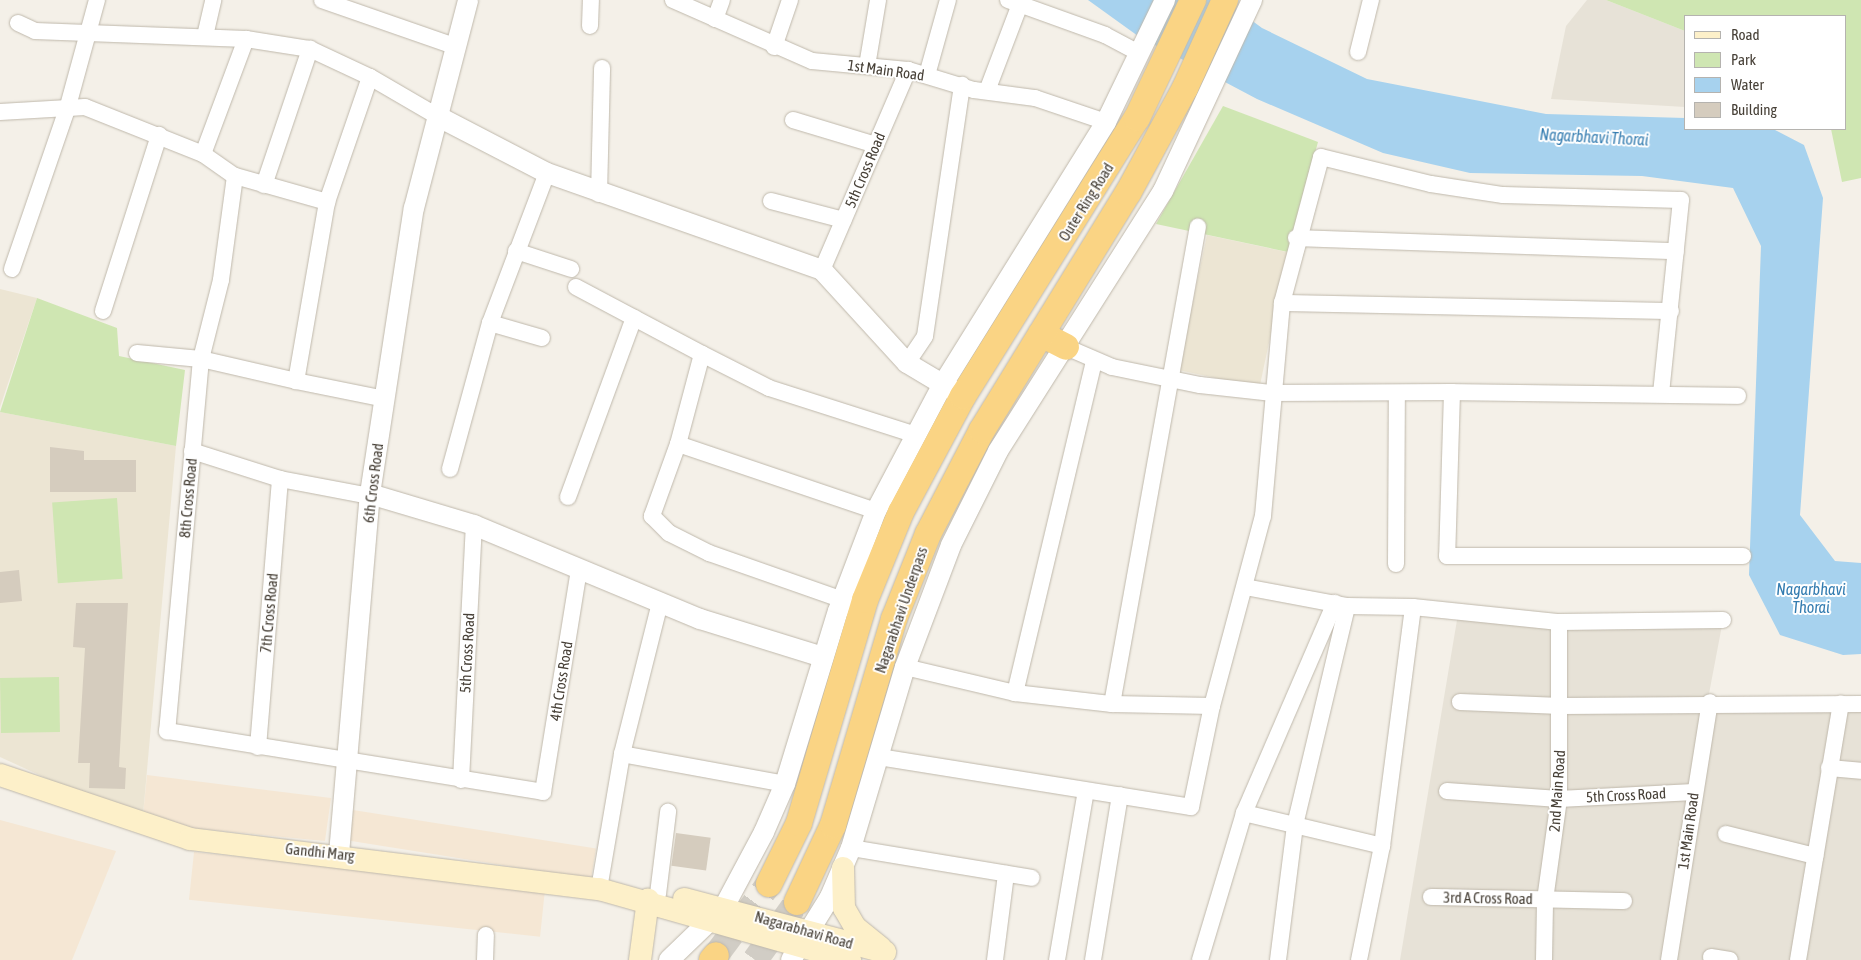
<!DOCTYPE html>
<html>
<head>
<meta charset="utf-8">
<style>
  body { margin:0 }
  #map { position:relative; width:1861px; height:960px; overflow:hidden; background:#f4f0e8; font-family:"Asap Condensed",sans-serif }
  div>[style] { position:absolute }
  .residential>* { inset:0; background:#e7e2d7 }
  .commercial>* { inset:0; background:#f5e7d4; transform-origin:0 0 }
  .education>* { inset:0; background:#ece5d3; transform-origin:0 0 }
  .green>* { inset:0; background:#cfe6b2; transform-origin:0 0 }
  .water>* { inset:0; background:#a7d2ee }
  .building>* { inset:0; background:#d5ccbe; transform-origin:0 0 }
  .trunk-tunnel>* { height:26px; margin-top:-13px; transform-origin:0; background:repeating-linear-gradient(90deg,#d1cdc5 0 26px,transparent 0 39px) }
  .roads { filter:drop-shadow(0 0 1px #bfb8ab) drop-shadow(0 0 1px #bfb8ab) }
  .minor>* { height:16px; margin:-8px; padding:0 8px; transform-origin:8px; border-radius:8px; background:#fff }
  .tertiary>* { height:20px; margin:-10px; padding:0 10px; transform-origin:10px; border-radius:10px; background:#fff }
  .secondary>* { height:22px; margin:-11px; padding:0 11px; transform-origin:11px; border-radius:11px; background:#fdf0c9 }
  .trunk>* { height:26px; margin:-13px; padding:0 13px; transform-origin:13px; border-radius:13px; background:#fad484 }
  span { translate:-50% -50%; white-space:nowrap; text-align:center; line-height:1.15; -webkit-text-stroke:4px #fff; paint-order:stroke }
  .street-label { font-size:15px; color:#474037 }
  .water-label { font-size:16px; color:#337cb0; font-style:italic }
  .legend { position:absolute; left:1684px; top:15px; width:162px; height:115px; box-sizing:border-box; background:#fff; border:1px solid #b5b3af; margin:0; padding:6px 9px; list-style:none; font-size:15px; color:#474037 }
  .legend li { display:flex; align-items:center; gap:10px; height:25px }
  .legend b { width:25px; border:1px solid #b5b3af }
</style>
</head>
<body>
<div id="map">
  <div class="residential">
    <i style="clip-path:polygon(1587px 0,1606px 0,1685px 31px,1685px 107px,1551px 99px,1566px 26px)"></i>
    <i style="clip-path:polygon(1458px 614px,1723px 620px,1708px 699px,1861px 699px,1861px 960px,1400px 960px)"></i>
  </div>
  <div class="commercial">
    <i style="clip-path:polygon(147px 775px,331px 798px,325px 841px,190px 828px,143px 815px)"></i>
    <i style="left:353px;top:810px;width:246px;height:31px;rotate:9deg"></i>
    <i style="clip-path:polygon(0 820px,116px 851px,72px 960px,0 960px)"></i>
    <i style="left:194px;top:852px;width:353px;height:48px;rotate:6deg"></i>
  </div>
  <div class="education">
    <i style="left:1207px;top:235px;width:83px;height:138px;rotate:12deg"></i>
    <i style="clip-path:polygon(0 289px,37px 298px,0 407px)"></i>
    <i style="clip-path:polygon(0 412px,176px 446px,143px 815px,83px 795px,0 757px)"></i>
  </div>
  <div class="green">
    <i style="clip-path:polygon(1606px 0,1861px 0,1861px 178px,1842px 182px,1831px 129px,1845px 129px,1845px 16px,1685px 16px,1685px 31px)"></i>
    <i style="clip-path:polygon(1223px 106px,1318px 142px,1288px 252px,1156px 224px)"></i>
    <i style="clip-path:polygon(37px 298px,117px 328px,119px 356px,185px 370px,176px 446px,0 412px)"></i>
    <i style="left:117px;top:498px;width:81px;height:65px;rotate:86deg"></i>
    <i style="left:59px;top:677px;width:55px;height:59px;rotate:89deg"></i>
  </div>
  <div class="water">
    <i style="clip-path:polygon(1088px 0,1224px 0,1262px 28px,1367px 79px,1546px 114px,1685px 118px,1685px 129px,1773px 129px,1804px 145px,1823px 198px,1800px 515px,1835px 561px,1861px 563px,1861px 654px,1843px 655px,1780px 635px,1749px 575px,1761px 246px,1733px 188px,1642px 176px,1470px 173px,1383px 153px,1257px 99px,1138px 36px)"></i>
  </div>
  <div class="building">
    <i style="clip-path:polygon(50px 447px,84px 451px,84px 460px,136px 460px,136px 492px,50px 492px)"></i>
    <i style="clip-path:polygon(19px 570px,22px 601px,0 603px,0 572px)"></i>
    <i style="clip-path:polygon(76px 603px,128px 603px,119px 767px,126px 768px,125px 789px,89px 788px,90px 763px,78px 763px,85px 648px,73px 647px)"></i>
    <i style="left:676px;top:833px;width:35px;height:33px;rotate:8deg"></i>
  </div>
  <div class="trunk-tunnel">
    <i style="left:716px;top:955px;width:89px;rotate:-53.3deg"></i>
    <i style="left:755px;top:960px;width:72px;rotate:-54.1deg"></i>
  </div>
  <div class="roads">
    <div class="minor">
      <i style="left:322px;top:0;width:143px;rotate:19.2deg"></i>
      <i style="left:673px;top:0;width:152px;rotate:23.7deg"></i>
      <i style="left:812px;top:61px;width:96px;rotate:5.4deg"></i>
      <i style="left:908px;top:70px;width:69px;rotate:16.9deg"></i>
      <i style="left:974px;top:90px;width:62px;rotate:7.5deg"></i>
      <i style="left:1035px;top:98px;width:75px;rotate:18.7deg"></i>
      <i style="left:1008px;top:0;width:103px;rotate:19.8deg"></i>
      <i style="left:1105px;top:35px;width:40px;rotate:28deg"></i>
      <i style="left:715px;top:19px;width:20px;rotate:-70deg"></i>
      <i style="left:18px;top:23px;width:19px;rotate:25deg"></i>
      <i style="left:35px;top:31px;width:211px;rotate:2.2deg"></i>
      <i style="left:246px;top:39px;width:65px;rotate:8.9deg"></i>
      <i style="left:310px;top:49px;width:66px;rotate:25deg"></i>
      <i style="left:370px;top:77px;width:132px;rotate:109deg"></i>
      <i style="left:327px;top:202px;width:182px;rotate:99.8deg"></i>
      <i style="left:296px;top:381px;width:91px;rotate:11.4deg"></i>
      <i style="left:590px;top:26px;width:26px;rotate:-88deg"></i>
      <i style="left:205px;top:36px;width:37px;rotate:-77deg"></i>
      <i style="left:774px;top:47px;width:50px;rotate:-71.2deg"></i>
      <i style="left:1358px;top:52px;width:54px;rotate:-76deg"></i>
      <i style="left:867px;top:66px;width:67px;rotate:-80.5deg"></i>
      <i style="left:927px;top:75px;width:78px;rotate:-74.4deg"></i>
      <i style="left:370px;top:77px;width:78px;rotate:30.2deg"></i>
      <i style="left:987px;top:91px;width:93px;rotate:-69.2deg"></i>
      <i style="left:0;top:112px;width:85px;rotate:-3.4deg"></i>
      <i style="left:85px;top:107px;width:127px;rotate:21.7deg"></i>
      <i style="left:203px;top:154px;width:39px;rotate:35deg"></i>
      <i style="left:235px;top:176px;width:96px;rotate:15.8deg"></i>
      <i style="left:793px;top:120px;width:87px;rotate:16.8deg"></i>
      <i style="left:203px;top:154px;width:123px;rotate:-69.5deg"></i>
      <i style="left:235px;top:176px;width:105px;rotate:97.7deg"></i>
      <i style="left:221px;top:280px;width:81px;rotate:104.2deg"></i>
      <i style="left:201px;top:359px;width:374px;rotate:95.2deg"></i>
      <i style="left:167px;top:731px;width:381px;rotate:9.2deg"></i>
      <i style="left:543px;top:792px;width:226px;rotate:-80.8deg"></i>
      <i style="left:264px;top:185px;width:144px;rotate:-71.3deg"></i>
      <i style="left:599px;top:194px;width:126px;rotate:-88.6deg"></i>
      <i style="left:771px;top:201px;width:75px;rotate:14.6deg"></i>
      <i style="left:1296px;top:238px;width:380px;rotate:2deg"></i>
      <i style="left:516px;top:251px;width:58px;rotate:18.1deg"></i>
      <i style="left:12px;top:269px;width:172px;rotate:-71deg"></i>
      <i style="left:68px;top:106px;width:110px;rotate:-74.7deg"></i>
      <i style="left:822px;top:270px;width:218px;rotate:-66.7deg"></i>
      <i style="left:576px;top:287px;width:143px;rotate:28deg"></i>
      <i style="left:702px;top:354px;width:93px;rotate:104.9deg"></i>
      <i style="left:678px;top:444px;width:209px;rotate:18.7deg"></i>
      <i style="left:1282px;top:303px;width:389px;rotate:1.2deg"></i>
      <i style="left:103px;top:311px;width:185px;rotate:-72.3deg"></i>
      <i style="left:490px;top:323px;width:54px;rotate:16.1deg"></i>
      <i style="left:1066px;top:347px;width:50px;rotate:23.5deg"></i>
      <i style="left:1112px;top:367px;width:90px;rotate:11.6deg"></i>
      <i style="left:1200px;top:385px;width:71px;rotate:6.4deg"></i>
      <i style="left:1271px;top:393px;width:181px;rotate:-0.3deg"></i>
      <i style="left:1452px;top:392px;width:164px;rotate:91.7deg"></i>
      <i style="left:1447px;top:556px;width:296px"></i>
      <i style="left:137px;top:353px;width:64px;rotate:5.4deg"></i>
      <i style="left:201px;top:359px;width:98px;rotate:13deg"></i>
      <i style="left:702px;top:354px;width:75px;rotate:26.9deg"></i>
      <i style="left:769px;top:388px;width:154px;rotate:17.7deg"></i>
      <i style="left:907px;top:363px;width:32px;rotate:-56deg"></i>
      <i style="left:925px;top:336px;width:254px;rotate:-81.6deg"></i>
      <i style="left:1452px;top:392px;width:286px;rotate:0.8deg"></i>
      <i style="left:678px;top:444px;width:77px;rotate:109.9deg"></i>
      <i style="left:652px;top:516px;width:24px;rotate:45deg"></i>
      <i style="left:669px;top:533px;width:45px;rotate:26.6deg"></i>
      <i style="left:709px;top:553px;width:142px;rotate:19.3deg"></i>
      <i style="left:192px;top:451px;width:92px;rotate:17.7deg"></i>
      <i style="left:280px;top:479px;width:92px;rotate:10.7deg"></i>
      <i style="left:450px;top:469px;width:151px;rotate:-74.7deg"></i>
      <i style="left:490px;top:323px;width:160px;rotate:-69.2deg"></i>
      <i style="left:568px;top:497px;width:191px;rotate:-69.8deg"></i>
      <i style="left:1396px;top:564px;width:170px;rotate:-89.7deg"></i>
      <i style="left:1245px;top:587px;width:104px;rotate:10.6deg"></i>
      <i style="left:1347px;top:606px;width:66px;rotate:0.9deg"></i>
      <i style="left:1413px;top:607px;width:147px;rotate:5.9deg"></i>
      <i style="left:1559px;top:622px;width:164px;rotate:-0.7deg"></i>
      <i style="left:905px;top:667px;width:113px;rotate:13.3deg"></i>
      <i style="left:1015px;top:693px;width:98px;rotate:6.5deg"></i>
      <i style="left:1112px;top:704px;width:100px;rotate:1.1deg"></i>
      <i style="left:1015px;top:693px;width:340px;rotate:-76.6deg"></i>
      <i style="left:1460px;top:702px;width:101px;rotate:2.3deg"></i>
      <i style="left:1561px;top:706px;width:300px;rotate:-0.4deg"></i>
      <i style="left:1112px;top:704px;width:485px;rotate:-79.8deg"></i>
      <i style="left:258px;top:747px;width:269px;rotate:-85.3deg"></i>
      <i style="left:622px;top:754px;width:166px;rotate:10.4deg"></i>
      <i style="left:879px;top:757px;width:316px;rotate:9.1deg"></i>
      <i style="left:1191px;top:807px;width:103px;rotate:-78.3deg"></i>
      <i style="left:1212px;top:706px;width:197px;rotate:-75deg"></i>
      <i style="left:1263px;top:516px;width:214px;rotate:-84.9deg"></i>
      <i style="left:1282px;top:303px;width:151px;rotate:-75deg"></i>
      <i style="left:1321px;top:157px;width:113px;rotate:13.8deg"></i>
      <i style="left:1431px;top:184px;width:73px;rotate:8.7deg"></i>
      <i style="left:1503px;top:195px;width:178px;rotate:1.6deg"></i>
      <i style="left:1681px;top:200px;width:193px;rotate:95.9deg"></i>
      <i style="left:1829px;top:768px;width:32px;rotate:5deg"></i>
      <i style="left:461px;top:780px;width:255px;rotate:-87.1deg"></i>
      <i style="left:1447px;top:791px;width:112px;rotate:4.1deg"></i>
      <i style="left:1559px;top:799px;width:135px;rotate:-3deg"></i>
      <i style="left:1244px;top:813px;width:142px;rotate:13.4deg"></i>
      <i style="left:1726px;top:834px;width:92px;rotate:13.9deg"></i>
      <i style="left:851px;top:848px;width:183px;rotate:9.4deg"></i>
      <i style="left:599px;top:889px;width:137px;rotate:-80.3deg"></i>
      <i style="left:622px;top:754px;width:156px;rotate:-75.9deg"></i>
      <i style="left:658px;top:894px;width:83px;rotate:-83deg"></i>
      <i style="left:1431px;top:897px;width:193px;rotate:1.2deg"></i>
      <i style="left:1711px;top:957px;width:19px;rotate:9deg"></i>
      <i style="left:485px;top:960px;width:25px;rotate:-88deg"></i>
      <i style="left:995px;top:960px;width:87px;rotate:-82.7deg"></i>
      <i style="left:1057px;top:960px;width:171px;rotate:-80.3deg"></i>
      <i style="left:1093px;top:960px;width:167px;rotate:-80.7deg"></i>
      <i style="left:1200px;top:960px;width:153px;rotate:-73.3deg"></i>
      <i style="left:1244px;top:813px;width:229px;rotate:-66.6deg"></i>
      <i style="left:1278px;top:960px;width:136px;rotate:-82.8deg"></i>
      <i style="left:1295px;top:825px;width:225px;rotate:-76.6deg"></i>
      <i style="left:1359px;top:960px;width:116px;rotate:-78.6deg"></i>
      <i style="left:1382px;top:846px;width:241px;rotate:-82.6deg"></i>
      <i style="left:1544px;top:960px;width:60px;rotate:-89deg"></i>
      <i style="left:1545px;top:900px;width:102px;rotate:-82.1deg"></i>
      <i style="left:1559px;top:799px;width:177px;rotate:-90deg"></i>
      <i style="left:1669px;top:960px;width:261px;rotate:-81deg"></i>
      <i style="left:1798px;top:960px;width:260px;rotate:-80.5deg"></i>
    </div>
    <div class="tertiary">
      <i style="left:437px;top:116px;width:124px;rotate:27.4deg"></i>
      <i style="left:547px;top:173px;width:292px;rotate:19.4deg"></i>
      <i style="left:822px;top:270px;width:126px;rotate:47.6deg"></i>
      <i style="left:907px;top:363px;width:55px;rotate:30.8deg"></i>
      <i style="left:370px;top:494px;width:109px;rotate:16.6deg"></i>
      <i style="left:474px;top:525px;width:245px;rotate:22.6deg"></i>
      <i style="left:700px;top:619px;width:129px;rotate:17.2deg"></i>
      <i style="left:339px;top:854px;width:361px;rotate:-85.1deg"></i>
      <i style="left:370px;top:494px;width:289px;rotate:-81.3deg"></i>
      <i style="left:414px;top:208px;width:215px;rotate:-75.4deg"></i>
      <i style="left:669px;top:960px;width:76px;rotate:-43.9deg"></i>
      <i style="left:724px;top:907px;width:85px;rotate:-61.9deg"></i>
      <i style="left:764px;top:832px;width:52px;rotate:-66.4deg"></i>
      <i style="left:785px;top:784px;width:181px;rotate:-73deg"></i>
      <i style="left:838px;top:611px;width:107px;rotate:-69.2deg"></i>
      <i style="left:876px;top:511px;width:144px;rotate:-62.2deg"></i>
      <i style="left:943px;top:384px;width:309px;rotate:-58.1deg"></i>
      <i style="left:1106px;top:122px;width:136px;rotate:-64.2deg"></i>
      <i style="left:791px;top:960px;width:74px;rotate:-58.2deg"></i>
      <i style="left:830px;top:897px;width:53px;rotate:-66.8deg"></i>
      <i style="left:851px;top:848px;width:189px;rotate:-73.4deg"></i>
      <i style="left:905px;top:667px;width:130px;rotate:-69.3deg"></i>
      <i style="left:951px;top:545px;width:105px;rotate:-63.4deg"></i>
      <i style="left:998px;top:451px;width:308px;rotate:-57.6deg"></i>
      <i style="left:1163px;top:191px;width:211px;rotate:-65deg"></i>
    </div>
    <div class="secondary">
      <i style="left:0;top:775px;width:200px;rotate:18.6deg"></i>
      <i style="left:190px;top:839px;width:412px;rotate:7deg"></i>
      <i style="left:599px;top:889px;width:261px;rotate:15.8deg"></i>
      <i style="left:843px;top:868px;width:40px;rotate:88.6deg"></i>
      <i style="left:844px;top:908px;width:22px;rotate:60deg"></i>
      <i style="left:855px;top:927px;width:33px;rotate:39deg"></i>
      <i style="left:684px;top:899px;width:208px;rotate:14.8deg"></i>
      <i style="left:640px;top:960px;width:61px;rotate:-82.4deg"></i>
    </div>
    <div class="trunk">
      <i style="left:1041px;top:334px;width:28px;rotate:27deg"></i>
      <i style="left:769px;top:884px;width:68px;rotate:-63.8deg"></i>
      <i style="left:799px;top:823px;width:233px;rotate:-73.5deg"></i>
      <i style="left:865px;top:600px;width:95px;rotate:-67.8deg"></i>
      <i style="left:901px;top:512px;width:132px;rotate:-61.9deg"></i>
      <i style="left:963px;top:396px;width:328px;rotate:-58deg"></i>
      <i style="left:1137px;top:118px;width:131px;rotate:-64.6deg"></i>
      <i style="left:797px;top:902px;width:85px;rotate:-64.9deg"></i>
      <i style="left:833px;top:825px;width:215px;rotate:-73.5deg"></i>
      <i style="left:894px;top:619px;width:92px;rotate:-68.2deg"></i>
      <i style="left:928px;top:534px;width:117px;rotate:-62.6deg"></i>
      <i style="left:982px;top:430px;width:278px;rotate:-58.4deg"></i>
      <i style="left:1128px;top:193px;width:119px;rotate:-61.5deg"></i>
      <i style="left:1185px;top:88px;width:97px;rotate:-65.6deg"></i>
      <i style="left:712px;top:960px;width:6px;rotate:-51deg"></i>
    </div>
  </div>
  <div class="street-label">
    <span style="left:886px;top:70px;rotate:8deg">1st Main Road</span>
    <span style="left:865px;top:170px;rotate:-67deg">5th Cross Road</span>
    <span style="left:1086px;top:202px;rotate:-58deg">Outer Ring Road</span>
    <span style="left:373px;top:483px;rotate:-83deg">6th Cross Road</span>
    <span style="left:188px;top:498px;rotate:-85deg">8th Cross Road</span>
    <span style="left:901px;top:610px;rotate:-71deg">Nagarabhavi Underpass</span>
    <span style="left:269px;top:613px;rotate:-85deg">7th Cross Road</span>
    <span style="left:467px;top:653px;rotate:-87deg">5th Cross Road</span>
    <span style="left:561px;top:681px;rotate:-81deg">4th Cross Road</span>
    <span style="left:1557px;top:791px;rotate:-86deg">2nd Main Road</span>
    <span style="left:1626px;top:795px;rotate:-3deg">5th Cross Road</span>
    <span style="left:1688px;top:831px;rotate:-82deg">1st Main Road</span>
    <span style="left:320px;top:852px;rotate:6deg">Gandhi Marg</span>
    <span style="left:1488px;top:898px;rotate:1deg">3rd A Cross Road</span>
    <span style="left:804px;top:930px;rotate:16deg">Nagarabhavi Road</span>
  </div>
  <div class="water-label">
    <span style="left:1594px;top:137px;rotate:3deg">Nagarbhavi Thorai</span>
    <span style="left:1811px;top:598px">Nagarbhavi<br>Thorai</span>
  </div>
  <ul class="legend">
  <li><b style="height:6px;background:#fdf0c9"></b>Road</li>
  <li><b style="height:14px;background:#cfe6b2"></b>Park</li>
  <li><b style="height:14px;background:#a7d2ee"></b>Water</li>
  <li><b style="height:14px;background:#d5ccbe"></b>Building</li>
  </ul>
</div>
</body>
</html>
